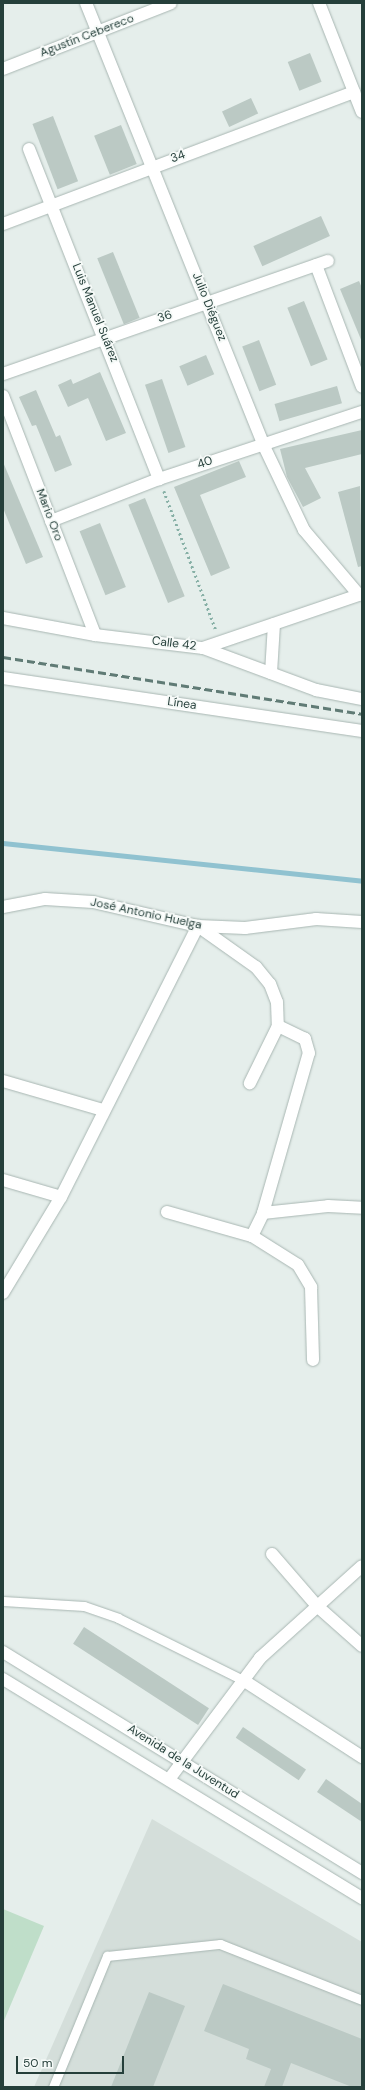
<!DOCTYPE html>
<html>
<head>
<meta charset="utf-8">
<style>
  body { margin:0 }
  #map { position:relative; width:365px; height:2090px; overflow:hidden; background:#e5eeeb; font-family:"DM Sans",sans-serif }
  div>[style] { position:absolute }
  .built>* { inset:0; background:#d4deda }
  .green>* { inset:0; background:#bfdec9 }
  .stream>* { height:4.5px; margin:-2.25px; padding:0 2.25px; transform-origin:2.25px; border-radius:2.25px; background:#90c2d0 }
  .building>* { inset:0; background:#bbc9c4; transform-origin:0 0 }
  .path>* { height:2.5px; margin-top:-1.25px; transform-origin:0; background:repeating-linear-gradient(90deg,#87b0a6 0 2px,transparent 0 5px) }
  .roads { filter:drop-shadow(0 0 1px #a8b6b2) drop-shadow(0 0 1px #a8b6b2) }
  .lane>* { height:9px; margin:-4.5px; padding:0 4.5px; transform-origin:4.5px; border-radius:4.5px; background:#fff }
  .street>* { height:12px; margin:-6px; padding:0 6px; transform-origin:6px; border-radius:6px; background:#fff }
  .secondary>* { height:12px; margin:-6px; padding:0 6px; transform-origin:6px; border-radius:6px; background:#fff }
  .rail>* { height:3px; margin-top:-1.5px; transform-origin:0; background:repeating-linear-gradient(90deg,#607b75 0 8px,transparent 0 12px) }
  span { translate:-50% -50%; white-space:nowrap; text-align:center; line-height:1.15; -webkit-text-stroke:3.5px #f6faf8; paint-order:stroke }
  .street-label { font-size:12px; color:#253f3a }
  .frame { position:absolute; inset:0; border:4px solid #253f3a; pointer-events:none }
  .scale { position:absolute; left:16px; top:2056px; width:108px; height:18px; box-sizing:border-box; border:2px solid #253f3a; border-top:0; padding-left:5px; font-size:12px; line-height:14px; white-space:nowrap; color:#253f3a; -webkit-text-stroke:3px #f6faf8; paint-order:stroke }
</style>
</head>
<body>
<div id="map">
  <div class="built">
    <i style="clip-path:polygon(152px 1819px,362px 1942px,362px 2087px,34px 2087px)"></i>
  </div>
  <div class="green">
    <i style="clip-path:polygon(3px 1909px,44px 1926px,3px 2023px)"></i>
  </div>
  <div class="stream">
    <i style="left:3px;top:843px;width:361px;rotate:6deg"></i>
  </div>
  <div class="building">
    <i style="left:310px;top:53px;width:31px;height:24px;rotate:68deg"></i>
    <i style="left:251px;top:98px;width:17px;height:32px;rotate:65deg"></i>
    <i style="left:53px;top:116px;width:70px;height:22px;rotate:69deg"></i>
    <i style="left:121px;top:125px;width:42px;height:29px;rotate:68deg"></i>
    <i style="left:321px;top:216px;width:22px;height:74px;rotate:66deg"></i>
    <i style="left:113px;top:252px;width:71px;height:17px;rotate:68deg"></i>
    <i style="clip-path:polygon(359px 281px,362px 288px,362px 342px,340px 289px)"></i>
    <i style="left:304px;top:301px;width:63px;height:18px;rotate:68deg"></i>
    <i style="left:259px;top:340px;width:48px;height:18px;rotate:69deg"></i>
    <i style="left:206px;top:355px;width:21px;height:29px;rotate:67deg"></i>
    <i style="clip-path:polygon(100px 372px,126px 433px,106px 441px,88px 398px,68px 407px,58px 385px,71px 379px,73px 384px)"></i>
    <i style="left:162px;top:379px;width:72px;height:18px;rotate:71deg"></i>
    <i style="left:337px;top:386px;width:18px;height:65px;rotate:74deg"></i>
    <i style="clip-path:polygon(36px 390px,56px 437px,60px 435px,72px 465px,55px 472px,36px 425px,32px 426px,19px 397px)"></i>
    <i style="clip-path:polygon(362px 430px,362px 454px,305px 468px,321px 498px,303px 507px,287px 477px,280px 449px)"></i>
    <i style="clip-path:polygon(239px 461px,246px 477px,200px 495px,230px 568px,211px 576px,174px 487px)"></i>
    <i style="clip-path:polygon(3px 462px,43px 557px,26px 564px,3px 508px)"></i>
    <i style="clip-path:polygon(360px 486px,362px 566px,358px 567px,338px 492px)"></i>
    <i style="left:145px;top:498px;width:106px;height:18px;rotate:68deg"></i>
    <i style="left:100px;top:523px;width:69px;height:22px;rotate:68deg"></i>
    <i style="left:84px;top:1627px;width:149px;height:20px;rotate:33deg"></i>
    <i style="left:243px;top:1727px;width:76px;height:13px;rotate:34deg"></i>
    <i style="clip-path:polygon(326px 1779px,362px 1804px,362px 1822px,317px 1792px)"></i>
    <i style="clip-path:polygon(223px 1984px,362px 2039px,362px 2087px,352px 2087px,291px 2063px,282px 2087px,264px 2087px,271px 2069px,246px 2059px,249px 2049px,204px 2031px)"></i>
    <i style="clip-path:polygon(149px 1992px,185px 2006px,153px 2087px,111px 2087px)"></i>
  </div>
  <div class="path">
    <i style="left:164px;top:491px;width:148px;rotate:69.5deg"></i>
  </div>
  <div class="roads">
    <div class="lane">
      <i style="left:3px;top:1601px;width:81px;rotate:3.5deg"></i>
      <i style="left:84px;top:1606px;width:36px;rotate:19deg"></i>
      <i style="left:118px;top:1618px;width:140px;rotate:26.4deg"></i>
      <i style="left:53px;top:2087px;width:142px;rotate:-67.6deg"></i>
      <i style="left:107px;top:1956px;width:114px;rotate:-6.1deg"></i>
      <i style="left:220px;top:1944px;width:153px;rotate:21.5deg"></i>
    </div>
    <div class="street">
      <i style="left:86px;top:3px;width:475px;rotate:68.1deg"></i>
      <i style="left:263px;top:444px;width:95px;rotate:64.5deg"></i>
      <i style="left:304px;top:530px;width:85px;rotate:49.8deg"></i>
      <i style="left:319px;top:3px;width:117px;rotate:68.5deg"></i>
      <i style="left:3px;top:69px;width:180px;rotate:-21.4deg"></i>
      <i style="left:29px;top:149px;width:355px;rotate:68.5deg"></i>
      <i style="left:3px;top:224px;width:375px;rotate:-20.6deg"></i>
      <i style="left:316px;top:265px;width:130px;rotate:69.3deg"></i>
      <i style="left:3px;top:374px;width:344px;rotate:-19.2deg"></i>
      <i style="left:3px;top:396px;width:256px;rotate:68.9deg"></i>
      <i style="left:51px;top:521px;width:116px;rotate:-21.3deg"></i>
      <i style="left:159px;top:479px;width:214px;rotate:-18.3deg"></i>
      <i style="left:3px;top:618px;width:94px;rotate:10.5deg"></i>
      <i style="left:95px;top:635px;width:109px;rotate:6.9deg"></i>
      <i style="left:203px;top:648px;width:168px;rotate:-18.8deg"></i>
      <i style="left:203px;top:648px;width:121px;rotate:20.4deg"></i>
      <i style="left:316px;top:690px;width:47px;rotate:11.1deg"></i>
      <i style="left:271px;top:673px;width:49px;rotate:-86.5deg"></i>
      <i style="left:3px;top:678px;width:363px;rotate:8.4deg"></i>
      <i style="left:3px;top:907px;width:43px;rotate:-10.8deg"></i>
      <i style="left:45px;top:899px;width:48px;rotate:3.6deg"></i>
      <i style="left:93px;top:902px;width:108px;rotate:12.9deg"></i>
      <i style="left:198px;top:926px;width:47px;rotate:2.4deg"></i>
      <i style="left:245px;top:928px;width:72px;rotate:-7.2deg"></i>
      <i style="left:316px;top:919px;width:46px;rotate:3.7deg"></i>
      <i style="left:3px;top:1081px;width:104px;rotate:16.2deg"></i>
      <i style="left:3px;top:1180px;width:60px;rotate:16.3deg"></i>
      <i style="left:167px;top:1212px;width:88px;rotate:15.8deg"></i>
      <i style="left:252px;top:1236px;width:54px;rotate:32.2deg"></i>
      <i style="left:298px;top:1265px;width:26px;rotate:59deg"></i>
      <i style="left:311px;top:1287px;width:73px;rotate:88.4deg"></i>
      <i style="left:263px;top:1213px;width:65px;rotate:-6.1deg"></i>
      <i style="left:328px;top:1206px;width:34px;rotate:3deg"></i>
      <i style="left:252px;top:1236px;width:25px;rotate:-64deg"></i>
      <i style="left:263px;top:1213px;width:166px;rotate:-74deg"></i>
      <i style="left:309px;top:1053px;width:15px;rotate:-106deg"></i>
      <i style="left:305px;top:1039px;width:30px;rotate:-154deg"></i>
      <i style="left:3px;top:1293px;width:112px;rotate:-58.9deg"></i>
      <i style="left:61px;top:1197px;width:304px;rotate:-63.2deg"></i>
      <i style="left:198px;top:926px;width:71px;rotate:35.3deg"></i>
      <i style="left:256px;top:967px;width:22px;rotate:51deg"></i>
      <i style="left:270px;top:984px;width:19px;rotate:69deg"></i>
      <i style="left:277px;top:1002px;width:24px;rotate:88deg"></i>
      <i style="left:278px;top:1026px;width:64px;rotate:116.2deg"></i>
      <i style="left:272px;top:1554px;width:69px;rotate:49.1deg"></i>
      <i style="left:317px;top:1606px;width:60px;rotate:41.6deg"></i>
      <i style="left:243px;top:1680px;width:142px;rotate:32.9deg"></i>
      <i style="left:170px;top:1778px;width:150px;rotate:-53.1deg"></i>
      <i style="left:260px;top:1658px;width:137px;rotate:-42deg"></i>
    </div>
    <div class="secondary">
      <i style="left:3px;top:1652px;width:422px;rotate:31.6deg"></i>
      <i style="left:3px;top:1679px;width:421px;rotate:31.4deg"></i>
    </div>
  </div>
  <div class="rail">
    <i style="left:3px;top:657px;width:363px;rotate:9deg"></i>
  </div>
  <div class="street-label">
    <span style="left:87px;top:36px;rotate:-21deg">Agustín Cebereco</span>
    <span style="left:178px;top:157px;rotate:-20deg">34</span>
    <span style="left:209px;top:307px;rotate:68deg">Julio Diéguez</span>
    <span style="left:95px;top:313px;rotate:68deg">Luis Manuel Suárez</span>
    <span style="left:165px;top:317px;rotate:-19deg">36</span>
    <span style="left:205px;top:463px;rotate:-19deg">40</span>
    <span style="left:49px;top:515px;rotate:69deg">Mario Oro</span>
    <span style="left:174px;top:644px;rotate:7deg">Calle 42</span>
    <span style="left:182px;top:704px;rotate:8deg">Línea</span>
    <span style="left:146px;top:914px;rotate:12deg">José Antonio Huelga</span>
    <span style="left:183px;top:1762px;rotate:32deg">Avenida de la Juventud</span>
  </div>
  <div class="frame"></div>
  <div class="scale">50 m</div>
</div>
</body>
</html>
